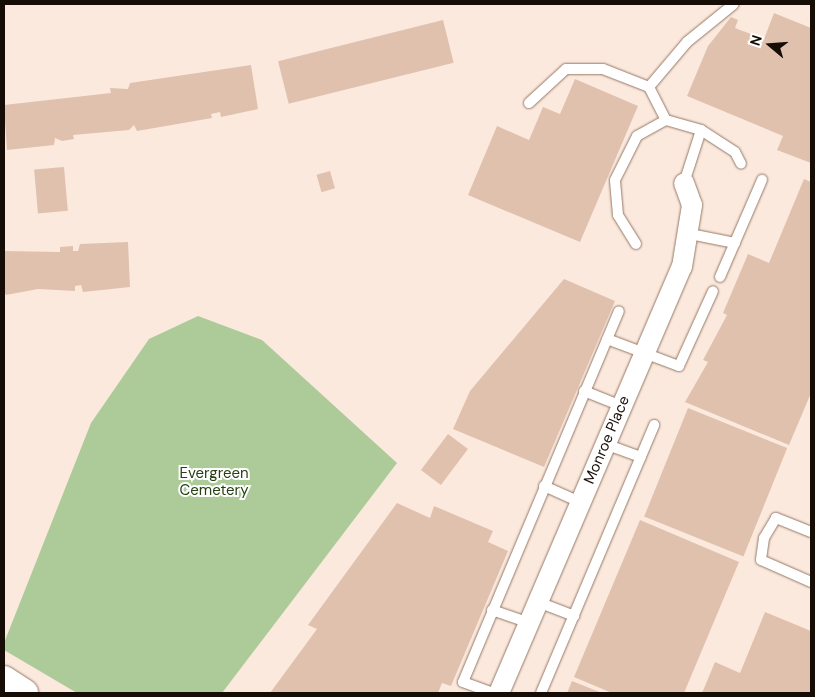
<!DOCTYPE html>
<html>
<head>
<meta charset="utf-8">
<style>
  body { margin:0 }
  #map { position:relative; width:815px; height:697px; overflow:hidden; background:#fce9dd; font-family:"DM Sans",sans-serif }
  div>[style] { position:absolute }
  .green>* { inset:0; background:#accb99 }
  .building>* { inset:0; background:#e0c1ae; transform-origin:0 0 }
  .roads { filter:drop-shadow(0 0 1px #947966) drop-shadow(0 0 1px #947966) }
  .lane>* { height:10px; margin:-5px; padding:0 5px; transform-origin:5px; border-radius:5px; background:#fff }
  .street>* { height:20px; margin:-10px; padding:0 10px; transform-origin:10px; border-radius:10px; background:#fff }
  .secondary>* { height:28px; margin:-14px; padding:0 14px; transform-origin:14px; border-radius:14px; background:#fff }
  span { translate:-50% -50%; white-space:nowrap; text-align:center; line-height:1.15; -webkit-text-stroke:4px #fff; paint-order:stroke }
  .street-label { font-size:15px; color:#170d07 }
  .park-label { font-size:15px; color:#274013 }
  .frame { position:absolute; inset:0; border:5px solid #170d07; pointer-events:none }
  .north { position:absolute; left:745px; top:20px; width:50px; height:50px; -webkit-text-stroke:4px #fff; paint-order:stroke; rotate:288deg; font-size:14px; font-weight:700; line-height:20px; text-align:center; color:#170d07 }
  .north::after { content:''; display:block; margin:auto; width:18px; height:22px; background:#170d07; clip-path:polygon(50% 0,100% 100%,50% 72%,0 100%) }
</style>
</head>
<body>
<div id="map">
  <div class="green">
    <i style="clip-path:polygon(198px 316px,262px 340px,397px 463px,222px 693px,77px 693px,4px 650px,4px 643px,91px 423px,149px 339px)"></i>
  </div>
  <div class="building">
    <i style="clip-path:polygon(774px 13px,811px 28px,811px 163px,777px 150px,783px 136px,687px 96px,708px 46px,731px 17px,738px 20px,735px 28px,764px 39px)"></i>
    <i style="left:443px;top:20px;width:44px;height:170px;rotate:76deg"></i>
    <i style="clip-path:polygon(251px 65px,258px 109px,221px 117px,220px 112px,211px 114px,212px 118px,137px 131px,134px 125px,129px 130px,73px 135px,74px 139px,62px 141px,55px 138px,54px 145px,7px 150px,4px 105px,111px 93px,110px 88px,128px 89px,130px 83px)"></i>
    <i style="clip-path:polygon(575px 79px,638px 106px,580px 242px,468px 195px,497px 126px,529px 140px,543px 107px,560px 114px)"></i>
    <i style="left:64px;top:167px;width:44px;height:30px;rotate:85deg"></i>
    <i style="left:330px;top:171px;width:18px;height:14px;rotate:74deg"></i>
    <i style="clip-path:polygon(804px 179px,811px 182px,811px 393px,789px 445px,685px 402px,708px 362px,703px 360px,727px 315px,723px 313px,748px 254px,769px 263px)"></i>
    <i style="clip-path:polygon(128px 242px,130px 287px,83px 292px,81px 285px,75px 286px,75px 291px,38px 289px,6px 295px,4px 291px,4px 251px,60px 252px,60px 247px,73px 246px,73px 251px,78px 251px,80px 244px)"></i>
    <i style="clip-path:polygon(564px 279px,615px 301px,544px 467px,453px 429px,470px 391px)"></i>
    <i style="left:688px;top:408px;width:107px;height:117px;rotate:22deg"></i>
    <i style="left:448px;top:434px;width:25px;height:45px;rotate:37deg"></i>
    <i style="clip-path:polygon(397px 503px,430px 518px,434px 506px,493px 531px,488px 542px,508px 551px,451px 686px,442px 683px,438px 693px,270px 693px,317px 629px,308px 625px)"></i>
    <i style="clip-path:polygon(640px 520px,739px 562px,684px 693px,612px 693px,574px 677px)"></i>
    <i style="clip-path:polygon(765px 612px,811px 631px,811px 693px,702px 693px,715px 662px,740px 673px)"></i>
    <i style="clip-path:polygon(572px 681px,602px 693px,567px 693px)"></i>
  </div>
  <div class="roads">
    <div class="lane">
      <i style="left:649px;top:87px;width:59px;rotate:-49.8deg"></i>
      <i style="left:687px;top:42px;width:60px;rotate:-39deg"></i>
      <i style="left:529px;top:103px;width:50px;rotate:-42.6deg"></i>
      <i style="left:566px;top:69px;width:37px"></i>
      <i style="left:603px;top:69px;width:49px;rotate:21.4deg"></i>
      <i style="left:649px;top:87px;width:37px;rotate:63deg"></i>
      <i style="left:684px;top:183px;width:56px;rotate:-72.2deg"></i>
      <i style="left:690px;top:234px;width:46px;rotate:11.3deg"></i>
      <i style="left:636px;top:244px;width:34px;rotate:-122deg"></i>
      <i style="left:618px;top:215px;width:35px;rotate:-95deg"></i>
      <i style="left:615px;top:180px;width:49px;rotate:-63.4deg"></i>
      <i style="left:637px;top:136px;width:33px;rotate:-29deg"></i>
      <i style="left:666px;top:120px;width:36px;rotate:16deg"></i>
      <i style="left:701px;top:130px;width:40px;rotate:32.9deg"></i>
      <i style="left:735px;top:152px;width:13px;rotate:63deg"></i>
      <i style="left:720px;top:277px;width:106px;rotate:-66.6deg"></i>
      <i style="left:607px;top:339px;width:77px;rotate:20.6deg"></i>
      <i style="left:679px;top:366px;width:82px;rotate:-65.6deg"></i>
      <i style="left:584px;top:391px;width:40px;rotate:22deg"></i>
      <i style="left:605px;top:444px;width:38px;rotate:20deg"></i>
      <i style="left:544px;top:486px;width:39px;rotate:24deg"></i>
      <i style="left:811px;top:532px;width:38px;rotate:-158deg"></i>
      <i style="left:776px;top:518px;width:23px;rotate:121deg"></i>
      <i style="left:764px;top:538px;width:22px;rotate:98deg"></i>
      <i style="left:761px;top:560px;width:55px;rotate:23.7deg"></i>
      <i style="left:538px;top:602px;width:39px;rotate:21deg"></i>
      <i style="left:492px;top:610px;width:39px;rotate:19deg"></i>
      <i style="left:493px;top:693px;width:32px;rotate:-160deg"></i>
      <i style="left:463px;top:682px;width:402px;rotate:-67.2deg"></i>
      <i style="left:541px;top:693px;width:291px;rotate:-67.1deg"></i>
    </div>
    <div class="street">
      <i style="left:499px;top:693px;width:464px;rotate:-66.8deg"></i>
      <i style="left:682px;top:267px;width:63px;rotate:-80.8deg"></i>
      <i style="left:692px;top:205px;width:23px;rotate:-110deg"></i>
    </div>
    <div class="secondary">
      <i style="left:4px;top:680px;width:24px;rotate:33deg"></i>
    </div>
  </div>
  <div class="street-label">
    <span style="left:607px;top:440px;rotate:-67deg">Monroe Place</span>
  </div>
  <div class="park-label">
    <span style="left:214px;top:482px">Evergreen<br>Cemetery</span>
  </div>
  <div class="frame"></div>
  <div class="north">N</div>
</div>
</body>
</html>
